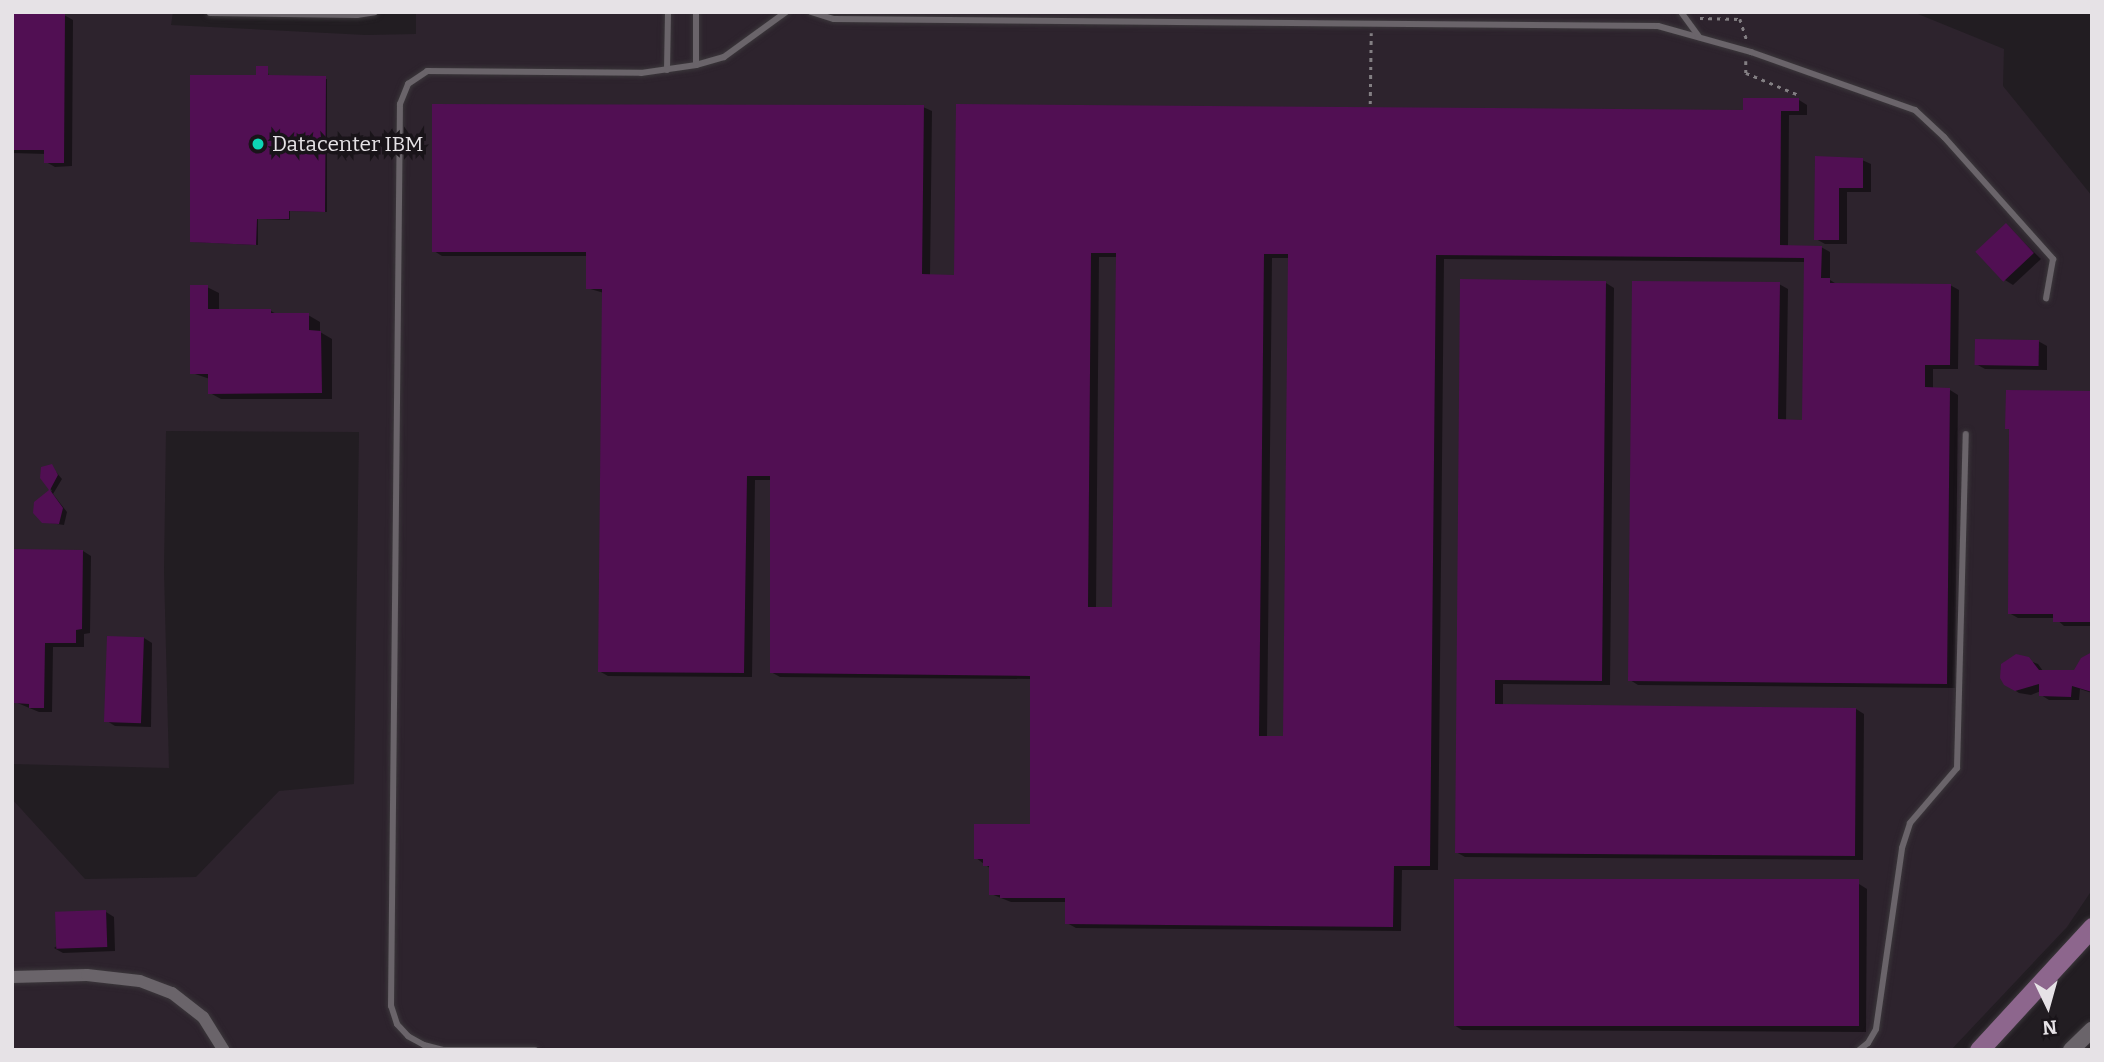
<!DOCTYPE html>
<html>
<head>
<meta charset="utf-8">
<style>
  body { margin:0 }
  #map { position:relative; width:2104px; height:1062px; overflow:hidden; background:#221d22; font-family:Bitter,serif }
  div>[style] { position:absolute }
  .built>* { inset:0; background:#2d232d }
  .shadow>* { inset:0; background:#0007 }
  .building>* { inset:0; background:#510f53; transform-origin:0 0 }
  .path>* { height:2.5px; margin-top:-1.25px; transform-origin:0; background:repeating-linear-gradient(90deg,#837f83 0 3.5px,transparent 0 8.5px) }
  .roads { filter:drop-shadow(0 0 2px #3b373b) drop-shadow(0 0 2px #3b373b) }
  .service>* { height:6px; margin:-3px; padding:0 3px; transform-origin:3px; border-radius:3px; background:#6a646a }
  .minor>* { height:12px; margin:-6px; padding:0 6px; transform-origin:6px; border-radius:6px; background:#6a646a }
  .tertiary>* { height:16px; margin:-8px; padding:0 8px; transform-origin:8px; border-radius:8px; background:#6a646a }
  .primary>* { height:19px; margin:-9.5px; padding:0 9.5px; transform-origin:9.5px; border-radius:9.5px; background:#8d668d }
  .dots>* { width:19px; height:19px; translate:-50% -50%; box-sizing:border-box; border:4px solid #191419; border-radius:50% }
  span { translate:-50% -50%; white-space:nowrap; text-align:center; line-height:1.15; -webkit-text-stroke:7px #191419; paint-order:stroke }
  .poi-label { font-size:21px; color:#e6e2e6 }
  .left { translate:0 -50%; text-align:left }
  .frame { position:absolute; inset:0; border:14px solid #e6e2e6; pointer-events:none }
  .north { position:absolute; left:2013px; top:971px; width:70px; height:70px; -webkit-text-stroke:5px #191419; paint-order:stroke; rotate:175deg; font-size:19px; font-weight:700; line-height:28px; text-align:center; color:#e6e2e6 }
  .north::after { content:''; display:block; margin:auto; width:24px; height:32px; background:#e6e2e6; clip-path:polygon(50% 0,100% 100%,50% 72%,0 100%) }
</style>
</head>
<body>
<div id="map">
  <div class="built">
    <i style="clip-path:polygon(12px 12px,173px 12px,171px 25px,366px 35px,416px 34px,416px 12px,1913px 12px,2004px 49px,2003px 86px,2092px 196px,2092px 890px,2067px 927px,1951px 1050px,12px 1050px,12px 799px,85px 879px,196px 877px,279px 791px,354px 784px,359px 432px,166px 431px,164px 571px,169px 768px,12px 764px)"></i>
  </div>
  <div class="shadow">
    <i style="clip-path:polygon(12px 14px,64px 15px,73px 20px,72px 166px,55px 167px,46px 162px,46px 154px,12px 153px)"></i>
    <i style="clip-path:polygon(267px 68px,269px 77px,327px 79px,327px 212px,290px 211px,290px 220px,258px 219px,258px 245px,194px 242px,257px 77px)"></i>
    <i style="clip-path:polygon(evenodd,1799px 100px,1807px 105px,1807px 115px,1789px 115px,1788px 247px,1821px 247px,1830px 252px,1830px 280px,1838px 285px,1950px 285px,1959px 290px,1958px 369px,1933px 369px,1933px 389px,1950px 390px,1958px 395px,1955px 688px,1638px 685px,1630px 680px,1779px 284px,1788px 289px,1786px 421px,1804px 421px,1806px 262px,1444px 259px,1438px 870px,1402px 870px,1401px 931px,1076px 928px,1067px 923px,1067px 902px,1011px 902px,991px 894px,991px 869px,976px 858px,1032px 826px,1032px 679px,780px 677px,771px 672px,772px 480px,755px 480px,752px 677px,608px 676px,599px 671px,604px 293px,587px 288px,588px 256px,442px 256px,434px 251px,923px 107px,932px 111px,930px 276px,956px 276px,1799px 100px,1099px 257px,1117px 257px,1113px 609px,1096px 609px,1099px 257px,1799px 100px,1272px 258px,1290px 258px,1285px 738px,1267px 738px,1272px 258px)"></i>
    <i style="clip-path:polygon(1817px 158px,1862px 160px,1871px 164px,1871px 192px,1847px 192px,1847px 244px,1825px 244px,1816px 239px)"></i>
    <i style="clip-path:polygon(2006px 225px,2041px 259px,2013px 285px,2005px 280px)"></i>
    <i style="clip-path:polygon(1462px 281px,1606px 283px,1614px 288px,1610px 685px,1503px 684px,1503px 706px,1856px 709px,1864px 714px,1863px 860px,1465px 857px,1456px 852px)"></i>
    <i style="clip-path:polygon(207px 287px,219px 293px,219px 311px,271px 311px,278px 315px,308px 315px,320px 322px,320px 332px,332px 339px,332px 399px,221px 399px,210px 393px,210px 379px,192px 373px)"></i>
    <i style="clip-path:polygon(2038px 341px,2047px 346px,2047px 370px,1985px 369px,1976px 364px)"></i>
    <i style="clip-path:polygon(2092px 392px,2092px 626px,2064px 626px,2055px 618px,2018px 618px,2009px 613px,2010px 430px,2007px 428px)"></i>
    <i style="clip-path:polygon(51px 466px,62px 479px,53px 494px,67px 512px,64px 525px,43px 522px,36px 503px,52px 491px,41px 473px)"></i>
    <i style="clip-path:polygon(83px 551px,91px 556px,90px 633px,84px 634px,84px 647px,53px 647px,52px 712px,39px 712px,15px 702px)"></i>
    <i style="clip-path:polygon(144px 638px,152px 643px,151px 727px,115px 726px,107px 721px)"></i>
    <i style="clip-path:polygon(2016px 656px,2038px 664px,2043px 671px,2074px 672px,2092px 658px,2092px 693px,2080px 689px,2079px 700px,2049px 700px,2041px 695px,2041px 691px,2031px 695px,2019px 693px,2010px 687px,2001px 669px,2006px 661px)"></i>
    <i style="clip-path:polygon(1859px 884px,1867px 889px,1866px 1032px,1462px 1030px,1454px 1025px)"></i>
    <i style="clip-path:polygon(106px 912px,114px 917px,115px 951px,63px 953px,54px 948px)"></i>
  </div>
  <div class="building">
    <i style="clip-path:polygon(12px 12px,65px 13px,64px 163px,44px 163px,44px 150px,12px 150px)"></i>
    <i style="clip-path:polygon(256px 66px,268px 66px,268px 75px,326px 76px,325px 212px,289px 211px,289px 219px,257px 219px,256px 245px,190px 242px,190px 75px,256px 75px)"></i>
    <i style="clip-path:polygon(evenodd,1743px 98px,1799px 98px,1799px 111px,1781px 111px,1780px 245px,1822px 246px,1821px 278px,1830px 278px,1830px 283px,1951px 284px,1950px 365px,1925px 365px,1925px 387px,1950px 388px,1947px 684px,1628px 681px,1632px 281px,1780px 282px,1778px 419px,1802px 420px,1804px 258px,1436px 255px,1430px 866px,1394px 866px,1393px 927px,1065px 924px,1065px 898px,1000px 898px,1000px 895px,989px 895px,989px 866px,983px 866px,983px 859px,974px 859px,974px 824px,1030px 824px,1030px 676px,770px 673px,770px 476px,747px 476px,744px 673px,598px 672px,602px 289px,586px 289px,586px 252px,432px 252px,432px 104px,924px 105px,922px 274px,954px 275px,956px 104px,1743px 110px,1743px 98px,1091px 253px,1116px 253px,1112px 607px,1088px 607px,1091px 253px,1743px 98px,1264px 254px,1288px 254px,1283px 736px,1259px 736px,1264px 254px)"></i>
    <i style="clip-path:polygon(1815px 156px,1863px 158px,1863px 188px,1839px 188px,1839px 240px,1814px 240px)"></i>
    <i style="left:2006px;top:223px;width:41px;height:42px;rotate:47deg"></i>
    <i style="clip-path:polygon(1460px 279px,1606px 281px,1602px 681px,1495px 680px,1495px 704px,1856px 708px,1855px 856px,1455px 853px)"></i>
    <i style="clip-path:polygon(190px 285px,208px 285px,208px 309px,271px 309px,271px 313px,309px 313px,309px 330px,321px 331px,322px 393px,208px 394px,208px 374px,190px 374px)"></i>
    <i style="left:1975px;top:339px;width:64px;height:26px;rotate:1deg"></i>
    <i style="clip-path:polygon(2006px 390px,2092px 391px,2092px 622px,2053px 622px,2053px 614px,2008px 614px,2009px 429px,2005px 429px)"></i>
    <i style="clip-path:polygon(52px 464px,58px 475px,50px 490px,63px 508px,59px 524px,42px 523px,33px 513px,34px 502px,49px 490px,40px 478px,41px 467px)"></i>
    <i style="clip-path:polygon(12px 549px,83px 550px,82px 629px,76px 630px,76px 643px,45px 643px,44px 708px,29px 708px,29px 704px,14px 703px,12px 699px)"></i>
    <i style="left:107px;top:636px;width:37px;height:86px;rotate:2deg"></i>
    <i style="clip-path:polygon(2092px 652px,2092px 692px,2072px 686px,2071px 697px,2039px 696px,2039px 684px,2015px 691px,2004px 685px,2000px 678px,2001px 664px,2016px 654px,2029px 657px,2039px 670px,2074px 670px,2081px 658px)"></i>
    <i style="left:1454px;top:879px;width:405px;height:147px"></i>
    <i style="left:106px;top:910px;width:37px;height:51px;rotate:88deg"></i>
  </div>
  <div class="path">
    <i style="left:1700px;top:18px;width:40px;rotate:1.4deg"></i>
    <i style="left:1740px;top:19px;width:22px;rotate:72deg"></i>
    <i style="left:1746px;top:61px;width:12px;rotate:90deg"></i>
    <i style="left:1746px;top:73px;width:57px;rotate:22.5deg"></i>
    <i style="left:1370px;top:104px;width:71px;rotate:-89.2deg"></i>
  </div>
  <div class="roads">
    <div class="service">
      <i style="left:811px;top:12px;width:24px;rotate:17deg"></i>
      <i style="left:834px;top:19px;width:824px;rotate:0.49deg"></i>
      <i style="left:1658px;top:26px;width:97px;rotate:15.6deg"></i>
      <i style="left:1751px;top:52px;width:174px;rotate:19.5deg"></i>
      <i style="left:1915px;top:110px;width:40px;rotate:43deg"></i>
      <i style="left:1944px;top:137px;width:164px;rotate:48.2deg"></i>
      <i style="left:2053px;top:259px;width:40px;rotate:100deg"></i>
      <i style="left:1681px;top:12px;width:31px;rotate:54deg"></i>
      <i style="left:210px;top:13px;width:147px;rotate:0.8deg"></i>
      <i style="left:357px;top:15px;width:18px;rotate:-9deg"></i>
      <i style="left:696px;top:65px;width:53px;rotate:-90deg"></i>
      <i style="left:667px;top:70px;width:58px;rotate:-89deg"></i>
      <i style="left:535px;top:1050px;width:92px;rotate:180deg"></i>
      <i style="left:443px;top:1050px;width:20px;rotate:-165deg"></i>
      <i style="left:424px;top:1045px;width:18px;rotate:-151deg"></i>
      <i style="left:408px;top:1036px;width:16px;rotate:-133deg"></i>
      <i style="left:397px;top:1024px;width:19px;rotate:-108deg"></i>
      <i style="left:391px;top:1006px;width:902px;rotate:-89.43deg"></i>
      <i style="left:400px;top:104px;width:22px;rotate:-68deg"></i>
      <i style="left:408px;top:84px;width:23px;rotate:-34deg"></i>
      <i style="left:427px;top:71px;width:214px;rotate:0.5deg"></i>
      <i style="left:641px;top:73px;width:56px;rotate:-8.3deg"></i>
      <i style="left:696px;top:65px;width:29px;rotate:-16deg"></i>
      <i style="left:724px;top:57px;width:77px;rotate:-36deg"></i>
      <i style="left:1859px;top:1050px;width:11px;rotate:-38deg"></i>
      <i style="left:1868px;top:1043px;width:16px;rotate:-60deg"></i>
      <i style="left:1876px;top:1029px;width:183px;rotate:-81.8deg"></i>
      <i style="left:1902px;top:848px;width:26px;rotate:-72deg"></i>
      <i style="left:1910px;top:823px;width:72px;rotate:-49.5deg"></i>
      <i style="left:1957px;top:768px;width:334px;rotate:-88.5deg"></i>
    </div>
    <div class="minor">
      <i style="left:12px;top:977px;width:75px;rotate:-1.5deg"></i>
      <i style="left:87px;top:975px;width:53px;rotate:6.5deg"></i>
      <i style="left:140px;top:981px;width:34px;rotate:21deg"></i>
      <i style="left:172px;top:993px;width:39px;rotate:38deg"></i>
      <i style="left:203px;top:1017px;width:39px;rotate:58deg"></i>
    </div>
    <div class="tertiary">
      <i style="left:2071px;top:1050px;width:29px;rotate:-44deg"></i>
    </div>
    <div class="primary">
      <i style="left:1979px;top:1050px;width:167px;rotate:-47.4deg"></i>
    </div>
  </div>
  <div class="dots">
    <i style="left:258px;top:144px;background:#0dd5b5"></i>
  </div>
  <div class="poi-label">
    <span class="left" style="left:272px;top:144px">Datacenter IBM</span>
  </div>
  <div class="frame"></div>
  <div class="north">N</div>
</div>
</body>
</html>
